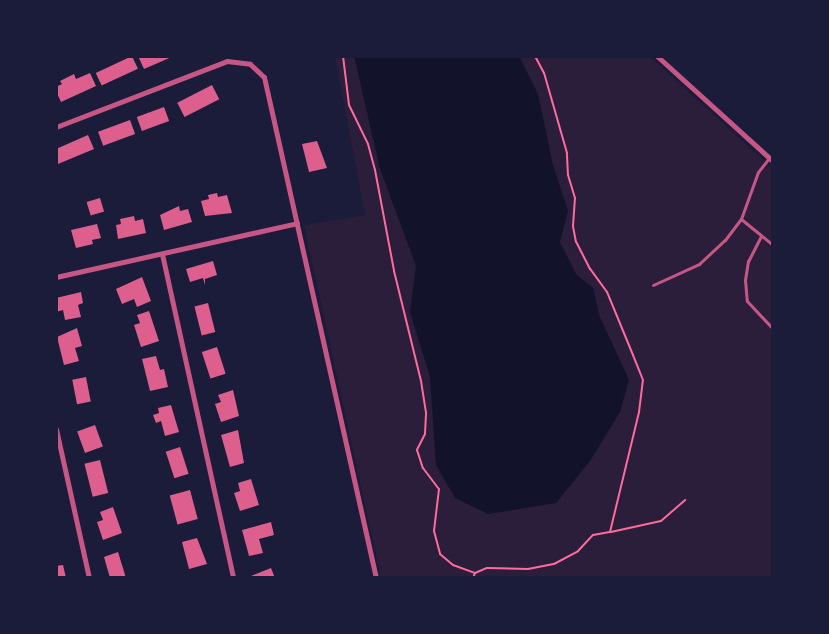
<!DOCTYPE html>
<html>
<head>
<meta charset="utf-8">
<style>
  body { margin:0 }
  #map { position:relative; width:829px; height:634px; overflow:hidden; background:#1b1b3a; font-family:"Nunito Sans",sans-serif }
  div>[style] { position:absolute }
  .green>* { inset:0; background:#2a1e3b }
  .water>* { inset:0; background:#12122b }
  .building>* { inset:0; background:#dd5f8e; transform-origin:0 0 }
  .path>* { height:2px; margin:-1px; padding:0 1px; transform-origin:1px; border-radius:1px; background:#ff6b9d }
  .service>* { height:3px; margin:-1.5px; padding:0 1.5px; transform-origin:1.5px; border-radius:1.5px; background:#c65784 }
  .minor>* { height:5px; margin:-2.5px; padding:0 2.5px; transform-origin:2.5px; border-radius:2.5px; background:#c65784 }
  span { translate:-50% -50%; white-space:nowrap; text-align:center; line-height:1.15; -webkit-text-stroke:4.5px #1b1b3a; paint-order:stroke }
  .frame { position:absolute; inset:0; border:58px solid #1b1b3a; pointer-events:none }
</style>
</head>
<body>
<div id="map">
  <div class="green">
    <i style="clip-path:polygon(335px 56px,649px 56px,773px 169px,773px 578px,381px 578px,304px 225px,365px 215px)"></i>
  </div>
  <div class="water">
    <i style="clip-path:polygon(354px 56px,519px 56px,538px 94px,553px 165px,568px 211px,560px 242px,576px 274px,593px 288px,599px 315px,629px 380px,620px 412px,590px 461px,556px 503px,488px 514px,455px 498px,436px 465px,430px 377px,410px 312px,416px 266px,380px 169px)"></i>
  </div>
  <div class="building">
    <i style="left:132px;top:56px;width:14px;height:40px;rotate:65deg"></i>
    <i style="clip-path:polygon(138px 56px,174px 56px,144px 69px)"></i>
    <i style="clip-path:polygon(90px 73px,96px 86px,61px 102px,56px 91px,56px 87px,62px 84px,60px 81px,74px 74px,76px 79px)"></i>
    <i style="left:212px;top:85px;width:16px;height:39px;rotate:63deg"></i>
    <i style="left:164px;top:107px;width:15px;height:29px;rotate:70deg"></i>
    <i style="left:130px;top:120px;width:15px;height:34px;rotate:70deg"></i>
    <i style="clip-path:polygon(88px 135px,94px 149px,58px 164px,56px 149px)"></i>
    <i style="clip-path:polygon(317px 141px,327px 168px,309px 172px,302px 144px)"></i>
    <i style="clip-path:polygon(217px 193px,218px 197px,227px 195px,232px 213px,205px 216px,201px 201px,209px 199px,208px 195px)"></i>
    <i style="left:100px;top:198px;width:14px;height:14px;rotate:73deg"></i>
    <i style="clip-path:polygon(179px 206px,180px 211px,188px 209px,192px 222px,164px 230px,160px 215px)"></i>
    <i style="clip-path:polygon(134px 216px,135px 221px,143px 219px,146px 233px,118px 239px,116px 225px,121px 224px,120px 219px)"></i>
    <i style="clip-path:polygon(97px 224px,101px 238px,92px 240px,93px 244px,76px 248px,71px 230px)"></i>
    <i style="clip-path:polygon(213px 261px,217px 275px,205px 279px,205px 285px,203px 278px,190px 282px,186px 269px)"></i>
    <i style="clip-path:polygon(142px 277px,151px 301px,137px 307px,134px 299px,122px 304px,116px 289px)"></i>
    <i style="clip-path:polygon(81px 292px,83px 303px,78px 305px,81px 317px,65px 320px,63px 310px,56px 312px,56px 298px)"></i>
    <i style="left:208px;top:303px;width:30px;height:14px;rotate:76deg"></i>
    <i style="clip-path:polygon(149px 311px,159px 341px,141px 347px,134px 325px,140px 323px,137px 315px)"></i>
    <i style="clip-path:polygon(77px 328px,82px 346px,75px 348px,79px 361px,64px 365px,57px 337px)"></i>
    <i style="left:217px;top:347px;width:28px;height:16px;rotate:72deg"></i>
    <i style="clip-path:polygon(156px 356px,160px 370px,164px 369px,168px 387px,150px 391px,142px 359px)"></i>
    <i style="left:86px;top:377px;width:25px;height:14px;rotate:79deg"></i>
    <i style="clip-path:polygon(233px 390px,239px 416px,221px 422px,215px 404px,221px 402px,218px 395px)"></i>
    <i style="clip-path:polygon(171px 405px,179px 432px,165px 436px,161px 421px,156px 423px,153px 415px,159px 413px,158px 408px)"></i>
    <i style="left:95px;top:425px;width:23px;height:19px;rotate:70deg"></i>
    <i style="clip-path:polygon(238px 430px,244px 463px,230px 467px,221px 435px)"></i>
    <i style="left:180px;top:447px;width:28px;height:15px;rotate:72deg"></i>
    <i style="left:100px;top:460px;width:34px;height:16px;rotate:76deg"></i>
    <i style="clip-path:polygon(251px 479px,259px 505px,240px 511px,234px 493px,240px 491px,238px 483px)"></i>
    <i style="left:190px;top:490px;width:30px;height:21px;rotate:75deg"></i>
    <i style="clip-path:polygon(113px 507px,122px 533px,103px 540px,97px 522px,103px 520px,100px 512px)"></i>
    <i style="clip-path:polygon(271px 522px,274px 535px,259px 539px,263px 553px,249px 556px,242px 530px)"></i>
    <i style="clip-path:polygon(197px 538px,207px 564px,189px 569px,182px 542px)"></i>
    <i style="clip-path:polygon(118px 552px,126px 578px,110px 578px,104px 557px)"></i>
    <i style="clip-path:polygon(63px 565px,66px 578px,56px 578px,56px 566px)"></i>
    <i style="clip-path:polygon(271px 568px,275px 578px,252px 578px,251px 576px)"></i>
  </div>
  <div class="path">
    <i style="left:343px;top:56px;width:49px;rotate:83deg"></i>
    <i style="left:349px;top:105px;width:43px;rotate:64deg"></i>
    <i style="left:368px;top:144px;width:27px;rotate:75deg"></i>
    <i style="left:375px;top:170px;width:103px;rotate:79.3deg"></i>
    <i style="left:394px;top:271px;width:113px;rotate:76.2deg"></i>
    <i style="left:421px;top:381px;width:33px;rotate:81deg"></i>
    <i style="left:426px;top:414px;width:20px;rotate:93deg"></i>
    <i style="left:425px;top:434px;width:18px;rotate:117deg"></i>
    <i style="left:417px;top:450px;width:19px;rotate:72deg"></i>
    <i style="left:423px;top:468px;width:26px;rotate:53deg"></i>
    <i style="left:439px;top:489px;width:42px;rotate:96.8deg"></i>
    <i style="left:434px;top:531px;width:24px;rotate:75deg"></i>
    <i style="left:440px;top:554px;width:17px;rotate:40deg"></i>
    <i style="left:453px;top:565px;width:23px;rotate:20deg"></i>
    <i style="left:475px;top:573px;width:13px;rotate:-23deg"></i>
    <i style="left:487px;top:568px;width:41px;rotate:1.4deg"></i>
    <i style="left:528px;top:569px;width:26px;rotate:-11deg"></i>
    <i style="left:554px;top:564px;width:27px;rotate:-28deg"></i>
    <i style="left:578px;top:551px;width:22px;rotate:-47deg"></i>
    <i style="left:593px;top:535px;width:17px;rotate:-10deg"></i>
    <i style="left:610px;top:532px;width:123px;rotate:-76.4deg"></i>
    <i style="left:639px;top:412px;width:32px;rotate:-83deg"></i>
    <i style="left:643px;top:380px;width:27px;rotate:-112deg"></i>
    <i style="left:633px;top:355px;width:68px;rotate:-112.4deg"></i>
    <i style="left:607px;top:292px;width:29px;rotate:-126deg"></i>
    <i style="left:590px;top:269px;width:30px;rotate:-117deg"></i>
    <i style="left:576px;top:242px;width:16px;rotate:-101deg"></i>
    <i style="left:573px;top:226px;width:28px;rotate:-86deg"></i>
    <i style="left:575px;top:198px;width:24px;rotate:-107deg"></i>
    <i style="left:568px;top:175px;width:22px;rotate:-93deg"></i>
    <i style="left:567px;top:153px;width:83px;rotate:-106deg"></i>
    <i style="left:544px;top:73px;width:19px;rotate:-118deg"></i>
    <i style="left:611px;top:532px;width:51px;rotate:-12.4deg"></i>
    <i style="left:661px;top:521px;width:32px;rotate:-41deg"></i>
    <i style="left:473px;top:578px;width:5px;rotate:-68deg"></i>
  </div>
  <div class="service">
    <i style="left:769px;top:158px;width:18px;rotate:128deg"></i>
    <i style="left:758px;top:172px;width:50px;rotate:109.9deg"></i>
    <i style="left:741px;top:219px;width:41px;rotate:39.1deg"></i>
    <i style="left:761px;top:236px;width:28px;rotate:117deg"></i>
    <i style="left:748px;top:261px;width:19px;rotate:99deg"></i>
    <i style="left:745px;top:280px;width:21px;rotate:85deg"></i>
    <i style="left:747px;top:301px;width:38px;rotate:47deg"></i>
    <i style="left:653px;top:285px;width:51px;rotate:-24.5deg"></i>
    <i style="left:699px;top:264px;width:35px;rotate:-43deg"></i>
    <i style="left:725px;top:240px;width:26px;rotate:-53deg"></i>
  </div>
  <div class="minor">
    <i style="left:657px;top:56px;width:156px;rotate:42.2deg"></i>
    <i style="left:56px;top:127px;width:183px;rotate:-21.1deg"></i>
    <i style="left:227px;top:61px;width:23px;rotate:7deg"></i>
    <i style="left:250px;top:64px;width:19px;rotate:43deg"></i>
    <i style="left:264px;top:77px;width:513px;rotate:77.4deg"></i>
    <i style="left:162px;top:254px;width:332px;rotate:77.6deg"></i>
    <i style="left:56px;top:277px;width:247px;rotate:-12.6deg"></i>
    <i style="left:56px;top:429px;width:153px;rotate:77.5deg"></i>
  </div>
  <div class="frame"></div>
</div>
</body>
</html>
